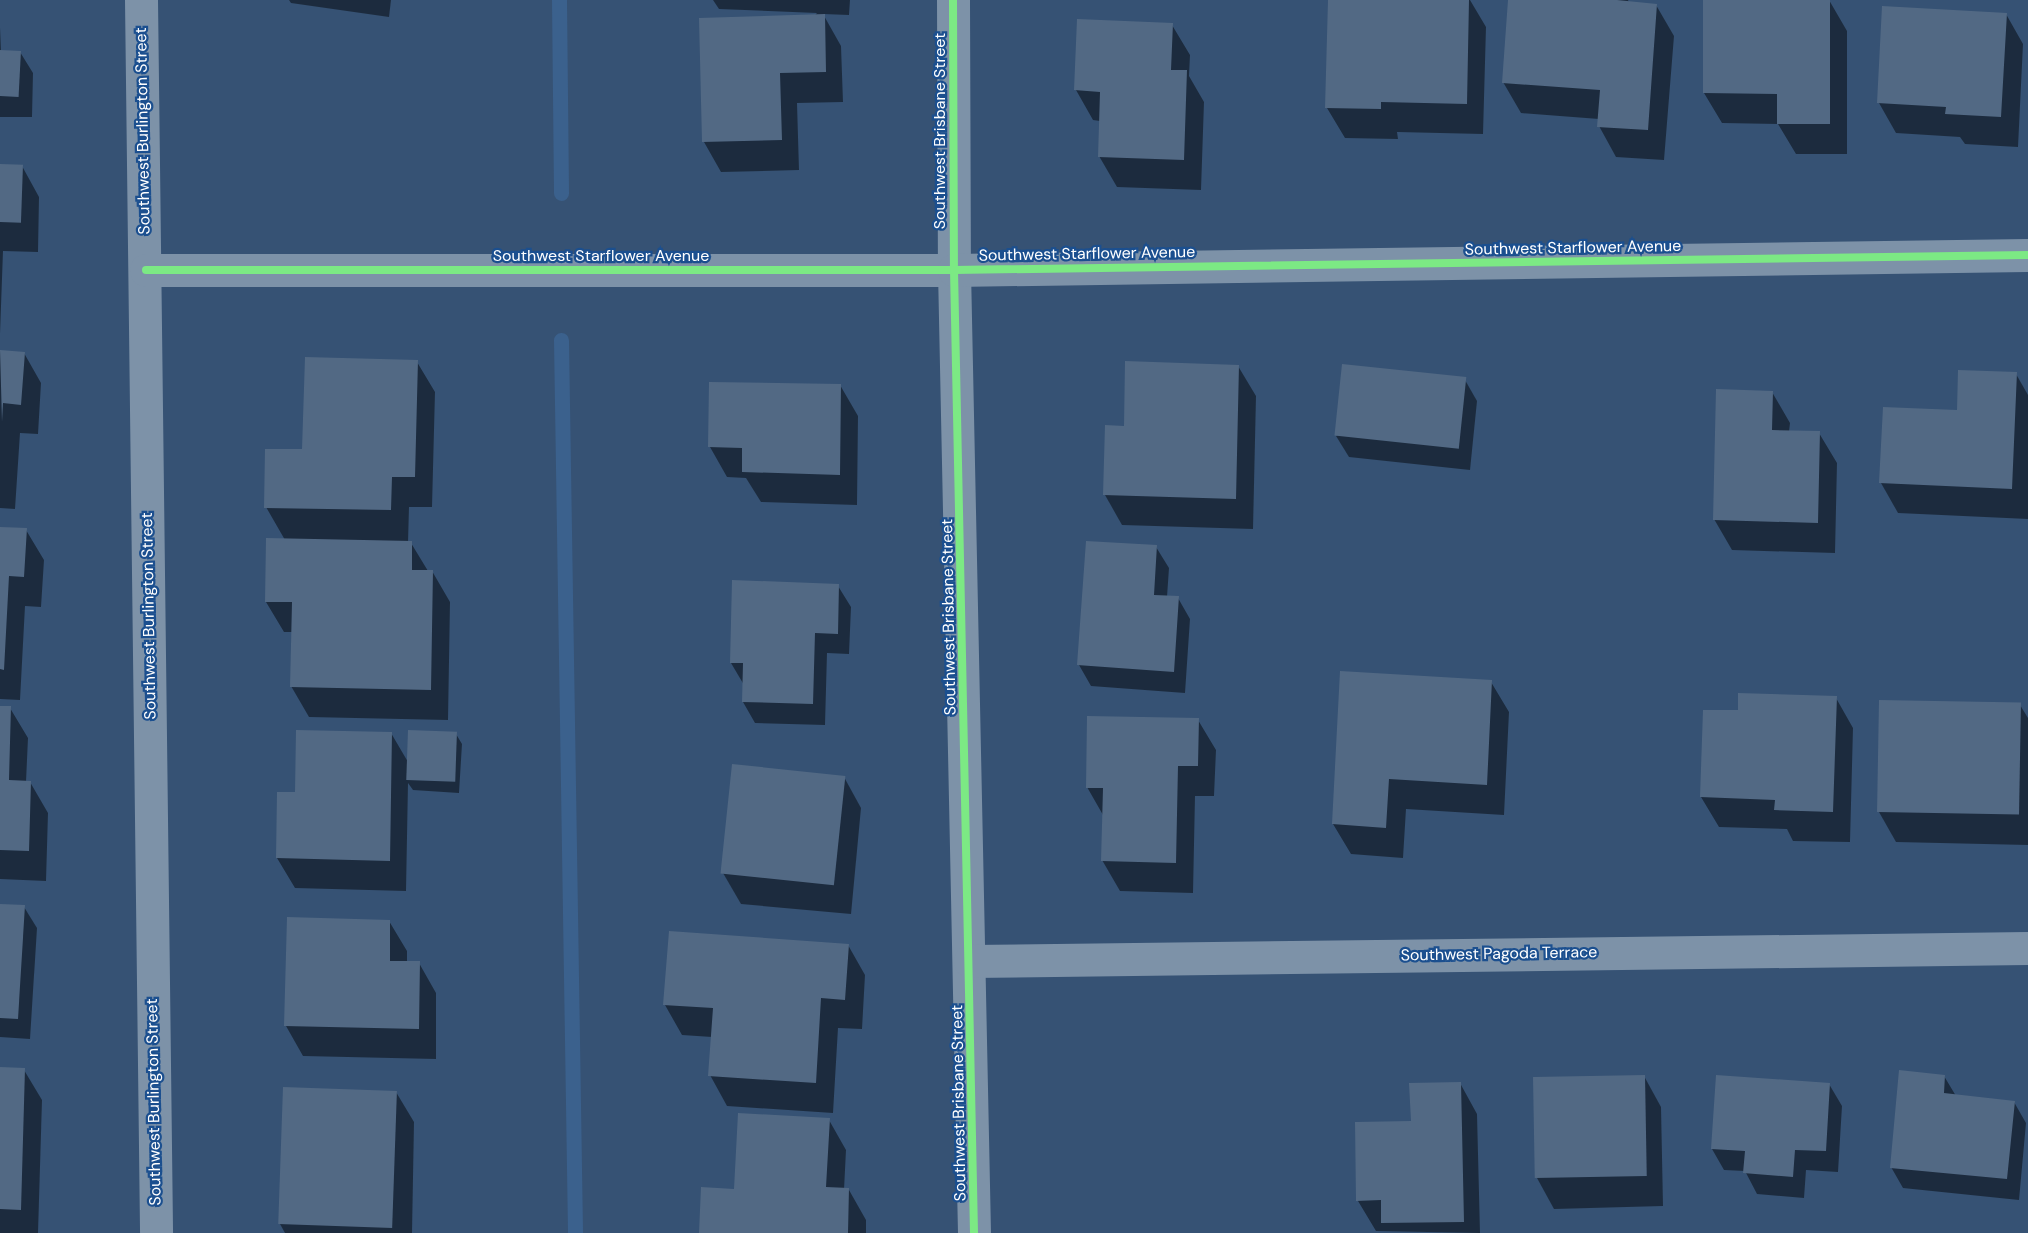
<!DOCTYPE html>
<html>
<head>
<meta charset="utf-8">
<style>
  body { margin:0 }
  #map { position:relative; width:2028px; height:1233px; overflow:hidden; background:#365274; font-family:"DM Sans",sans-serif }
  div>[style] { position:absolute }
  .shadow>* { inset:0; background:#0007 }
  .stream>* { height:15px; margin:-7.5px; padding:0 7.5px; transform-origin:7.5px; border-radius:7.5px; background:#3b618d }
  .building>* { inset:0; background:#526984; transform-origin:0 0 }
  .minor>* { height:33px; margin:-16.5px; padding:0 16.5px; transform-origin:16.5px; border-radius:16.5px; background:#7d92a8 }
  .cycleway>* { height:8px; margin:-4px; padding:0 4px; transform-origin:4px; border-radius:4px; background:#7ce984 }
  span { translate:-50% -50%; white-space:nowrap; text-align:center; line-height:1.15; -webkit-text-stroke:4.5px #1b4f8f; paint-order:stroke }
  .street-label { font-size:16px; color:#fff }
</style>
</head>
<body>
<div id="map">
  <div class="shadow">
    <i style="clip-path:polygon(289px 0,391px 0,389px 17px,291px 3px)"></i>
    <i style="clip-path:polygon(713px 0,850px 0,849px 15px,823px 14px,841px 46px,843px 102px,797px 103px,799px 170px,721px 172px,704px 142px,817px 13px,719px 9px)"></i>
    <i style="clip-path:polygon(1329px 0,1470px 0,1486px 27px,1483px 134px,1397px 132px,1398px 139px,1345px 138px,1327px 108px)"></i>
    <i style="clip-path:polygon(1510px 0,1628px 0,1629px 3px,1656px 5px,1674px 36px,1664px 160px,1616px 157px,1599px 126px,1599px 119px,1521px 113px,1503px 82px)"></i>
    <i style="clip-path:polygon(1705px 0,1829px 0,1847px 31px,1847px 154px,1796px 154px,1778px 124px,1722px 123px,1704px 93px)"></i>
    <i style="clip-path:polygon(2006px 14px,2023px 44px,2018px 147px,1965px 144px,1960px 137px,1896px 133px,1879px 103px)"></i>
    <i style="clip-path:polygon(1172px 25px,1190px 55px,1189px 76px,1204px 102px,1201px 190px,1117px 187px,1099px 156px,1100px 121px,1093px 120px,1076px 90px)"></i>
    <i style="clip-path:polygon(0 27px,1px 52px,20px 52px,33px 73px,32px 117px,0 117px)"></i>
    <i style="clip-path:polygon(0 165px,22px 166px,39px 197px,38px 252px,3px 251px,0 334px)"></i>
    <i style="clip-path:polygon(0 351px,24px 353px,41px 383px,38px 434px,20px 433px,15px 509px,0 508px)"></i>
    <i style="clip-path:polygon(417px 362px,435px 392px,432px 507px,409px 507px,408px 543px,411px 543px,428px 571px,432px 571px,450px 602px,448px 720px,309px 717px,291px 686px,292px 632px,284px 632px,266px 602px,285px 540px,266px 507px,304px 451px)"></i>
    <i style="clip-path:polygon(1238px 366px,1256px 396px,1253px 529px,1122px 525px,1105px 495px,1126px 427px)"></i>
    <i style="clip-path:polygon(2016px 374px,2028px 395px,2028px 519px,1898px 513px,1881px 483px,1958px 411px)"></i>
    <i style="clip-path:polygon(1465px 380px,1477px 401px,1470px 470px,1349px 457px,1336px 436px)"></i>
    <i style="clip-path:polygon(840px 385px,858px 416px,857px 505px,761px 502px,746px 478px,727px 477px,710px 447px)"></i>
    <i style="clip-path:polygon(1772px 392px,1790px 423px,1789px 432px,1819px 433px,1837px 463px,1835px 553px,1732px 550px,1714px 519px)"></i>
    <i style="clip-path:polygon(0 528px,26px 530px,44px 560px,41px 607px,25px 606px,20px 700px,0 699px)"></i>
    <i style="clip-path:polygon(1156px 547px,1169px 568px,1167px 597px,1178px 598px,1190px 619px,1185px 693px,1091px 686px,1079px 665px)"></i>
    <i style="clip-path:polygon(838px 586px,851px 607px,849px 654px,827px 653px,825px 725px,755px 723px,743px 702px,744px 685px,731px 663px)"></i>
    <i style="clip-path:polygon(1491px 682px,1509px 712px,1504px 815px,1406px 809px,1403px 858px,1351px 854px,1333px 824px)"></i>
    <i style="clip-path:polygon(1836px 698px,1853px 728px,1850px 842px,1793px 841px,1787px 829px,1719px 827px,1701px 797px,1740px 712px)"></i>
    <i style="clip-path:polygon(2020px 705px,2028px 718px,2028px 845px,1896px 842px,1879px 812px)"></i>
    <i style="clip-path:polygon(0 707px,10px 708px,28px 738px,26px 782px,30px 782px,48px 813px,46px 881px,0 879px)"></i>
    <i style="clip-path:polygon(1198px 720px,1216px 750px,1214px 796px,1195px 796px,1193px 893px,1120px 891px,1102px 860px,1103px 815px,1087px 787px)"></i>
    <i style="clip-path:polygon(391px 733px,408px 762px,456px 734px,462px 744px,459px 793px,413px 790px,408px 783px,406px 891px,295px 888px,277px 858px,296px 794px)"></i>
    <i style="clip-path:polygon(844px 777px,861px 808px,851px 914px,741px 904px,723px 873px)"></i>
    <i style="clip-path:polygon(0 905px,24px 907px,37px 928px,30px 1039px,0 1037px)"></i>
    <i style="clip-path:polygon(389px 921px,407px 951px,407px 962px,419px 963px,436px 993px,436px 1059px,303px 1056px,286px 1026px)"></i>
    <i style="clip-path:polygon(848px 945px,865px 975px,862px 1029px,838px 1028px,833px 1113px,727px 1106px,710px 1075px,712px 1037px,682px 1035px,665px 1005px)"></i>
    <i style="clip-path:polygon(0 1069px,24px 1070px,42px 1100px,38px 1233px,0 1233px)"></i>
    <i style="clip-path:polygon(1644px 1076px,1661px 1107px,1663px 1206px,1554px 1209px,1537px 1178px)"></i>
    <i style="clip-path:polygon(1944px 1076px,1956px 1096px,2014px 1102px,2026px 1123px,2019px 1200px,1903px 1188px,1891px 1167px)"></i>
    <i style="clip-path:polygon(1460px 1083px,1477px 1114px,1480px 1233px,1376px 1231px,1358px 1201px,1357px 1123px,1412px 1122px)"></i>
    <i style="clip-path:polygon(1829px 1084px,1842px 1106px,1838px 1172px,1806px 1170px,1804px 1198px,1757px 1194px,1745px 1171px,1724px 1170px,1712px 1149px)"></i>
    <i style="clip-path:polygon(285px 1088px,396px 1092px,414px 1122px,412px 1233px,285px 1233px,280px 1224px)"></i>
    <i style="clip-path:polygon(829px 1120px,846px 1150px,844px 1190px,849px 1190px,866px 1220px,866px 1233px,700px 1233px,735px 1191px)"></i>
  </div>
  <div class="stream">
    <i style="left:559px;top:0;width:193px;rotate:89.4deg"></i>
    <i style="left:561px;top:340px;width:893px;rotate:89.1deg"></i>
  </div>
  <div class="building">
    <i style="clip-path:polygon(1328px 0,1469px 0,1467px 104px,1381px 102px,1381px 109px,1325px 108px)"></i>
    <i style="clip-path:polygon(1508px 0,1617px 0,1657px 4px,1648px 130px,1597px 127px,1600px 90px,1502px 83px)"></i>
    <i style="clip-path:polygon(1703px 0,1830px 0,1830px 124px,1777px 124px,1777px 94px,1703px 93px)"></i>
    <i style="clip-path:polygon(1882px 6px,2007px 13px,2001px 117px,1945px 114px,1946px 107px,1877px 103px)"></i>
    <i style="clip-path:polygon(825px 14px,826px 72px,780px 73px,782px 140px,702px 142px,699px 18px)"></i>
    <i style="clip-path:polygon(1077px 19px,1173px 23px,1171px 70px,1187px 70px,1184px 160px,1098px 157px,1100px 92px,1074px 90px)"></i>
    <i style="left:0;top:50px;width:21px;height:46px;rotate:3deg"></i>
    <i style="left:0;top:164px;width:23px;height:58px;rotate:2deg"></i>
    <i style="clip-path:polygon(0 350px,25px 352px,21px 405px,3px 403px,2px 422px)"></i>
    <i style="clip-path:polygon(305px 357px,418px 360px,415px 477px,392px 477px,391px 510px,264px 508px,265px 449px,302px 449px)"></i>
    <i style="clip-path:polygon(1125px 361px,1239px 365px,1236px 499px,1103px 495px,1105px 425px,1124px 426px)"></i>
    <i style="left:1342px;top:364px;width:125px;height:72px;rotate:6deg"></i>
    <i style="clip-path:polygon(1958px 370px,2017px 372px,2012px 489px,1879px 483px,1883px 407px,1957px 410px)"></i>
    <i style="clip-path:polygon(709px 382px,841px 384px,840px 475px,742px 472px,742px 448px,708px 447px)"></i>
    <i style="clip-path:polygon(1716px 389px,1773px 391px,1772px 430px,1820px 431px,1818px 523px,1713px 520px)"></i>
    <i style="clip-path:polygon(0 527px,27px 528px,24px 577px,9px 576px,4px 670px,0 669px)"></i>
    <i style="clip-path:polygon(266px 538px,412px 541px,412px 570px,433px 570px,431px 690px,290px 687px,292px 602px,265px 602px)"></i>
    <i style="clip-path:polygon(1086px 541px,1157px 545px,1154px 595px,1179px 596px,1174px 672px,1077px 665px)"></i>
    <i style="clip-path:polygon(732px 580px,839px 584px,838px 634px,815px 633px,813px 704px,742px 702px,743px 663px,730px 663px)"></i>
    <i style="clip-path:polygon(1340px 671px,1492px 680px,1487px 785px,1389px 779px,1386px 828px,1332px 824px)"></i>
    <i style="clip-path:polygon(1738px 693px,1837px 696px,1833px 812px,1774px 810px,1775px 800px,1700px 797px,1703px 710px,1738px 710px)"></i>
    <i style="left:1879px;top:700px;width:142px;height:112px;rotate:1deg"></i>
    <i style="clip-path:polygon(0 706px,11px 706px,9px 780px,31px 781px,29px 851px,0 850px)"></i>
    <i style="clip-path:polygon(1087px 716px,1199px 718px,1198px 766px,1178px 766px,1176px 863px,1101px 861px,1103px 788px,1086px 788px)"></i>
    <i style="clip-path:polygon(296px 730px,392px 732px,390px 861px,276px 858px,277px 792px,295px 792px)"></i>
    <i style="left:408px;top:730px;width:49px;height:50px;rotate:2deg"></i>
    <i style="left:732px;top:764px;width:114px;height:110px;rotate:6deg"></i>
    <i style="clip-path:polygon(0 904px,25px 905px,18px 1019px,0 1018px)"></i>
    <i style="clip-path:polygon(287px 917px,390px 920px,390px 961px,420px 961px,419px 1029px,284px 1026px)"></i>
    <i style="clip-path:polygon(669px 931px,849px 944px,845px 1000px,821px 998px,816px 1083px,708px 1076px,713px 1008px,663px 1005px)"></i>
    <i style="clip-path:polygon(0 1067px,25px 1068px,21px 1210px,0 1209px)"></i>
    <i style="clip-path:polygon(1899px 1070px,1945px 1075px,1944px 1093px,2015px 1101px,2007px 1179px,1890px 1168px)"></i>
    <i style="left:1645px;top:1075px;width:101px;height:112px;rotate:89deg"></i>
    <i style="clip-path:polygon(1716px 1075px,1830px 1083px,1826px 1151px,1795px 1150px,1793px 1177px,1743px 1173px,1745px 1151px,1711px 1149px)"></i>
    <i style="clip-path:polygon(1461px 1082px,1464px 1222px,1381px 1223px,1381px 1200px,1356px 1201px,1355px 1122px,1411px 1121px,1409px 1083px)"></i>
    <i style="left:283px;top:1087px;width:114px;height:137px;rotate:2deg"></i>
    <i style="clip-path:polygon(738px 1113px,830px 1118px,826px 1187px,849px 1188px,848px 1233px,699px 1233px,701px 1187px,734px 1189px)"></i>
  </div>
  <div class="minor">
    <i style="left:141px;top:0;width:1233px;rotate:89.3deg"></i>
    <i style="left:953px;top:0;width:270px;rotate:89.8deg"></i>
    <i style="left:954px;top:270px;width:963px;rotate:88.81deg"></i>
    <i style="left:146px;top:270px;width:808px"></i>
    <i style="left:954px;top:270px;width:1074px;rotate:-0.8deg"></i>
    <i style="left:970px;top:961px;width:1058px;rotate:-0.7deg"></i>
  </div>
  <div class="cycleway">
    <i style="left:953px;top:0;width:270px;rotate:89.8deg"></i>
    <i style="left:954px;top:270px;width:963px;rotate:88.81deg"></i>
    <i style="left:146px;top:270px;width:808px"></i>
    <i style="left:954px;top:270px;width:1074px;rotate:-0.8deg"></i>
  </div>
  <div class="street-label">
    <span style="left:143px;top:131px;rotate:-91deg">Southwest Burlington Street</span>
    <span style="left:940px;top:131px;rotate:-90deg">Southwest Brisbane Street</span>
    <span style="left:1573px;top:248px;rotate:-1deg">Southwest Starflower Avenue</span>
    <span style="left:1087px;top:254px;rotate:-1deg">Southwest Starflower Avenue</span>
    <span style="left:601px;top:256px">Southwest Starflower Avenue</span>
    <span style="left:149px;top:616px;rotate:-91deg">Southwest Burlington Street</span>
    <span style="left:949px;top:617px;rotate:-91deg">Southwest Brisbane Street</span>
    <span style="left:1499px;top:954px;rotate:-1deg">Southwest Pagoda Terrace</span>
    <span style="left:154px;top:1102px;rotate:-91deg">Southwest Burlington Street</span>
    <span style="left:959px;top:1103px;rotate:-91deg">Southwest Brisbane Street</span>
  </div>
</div>
</body>
</html>
